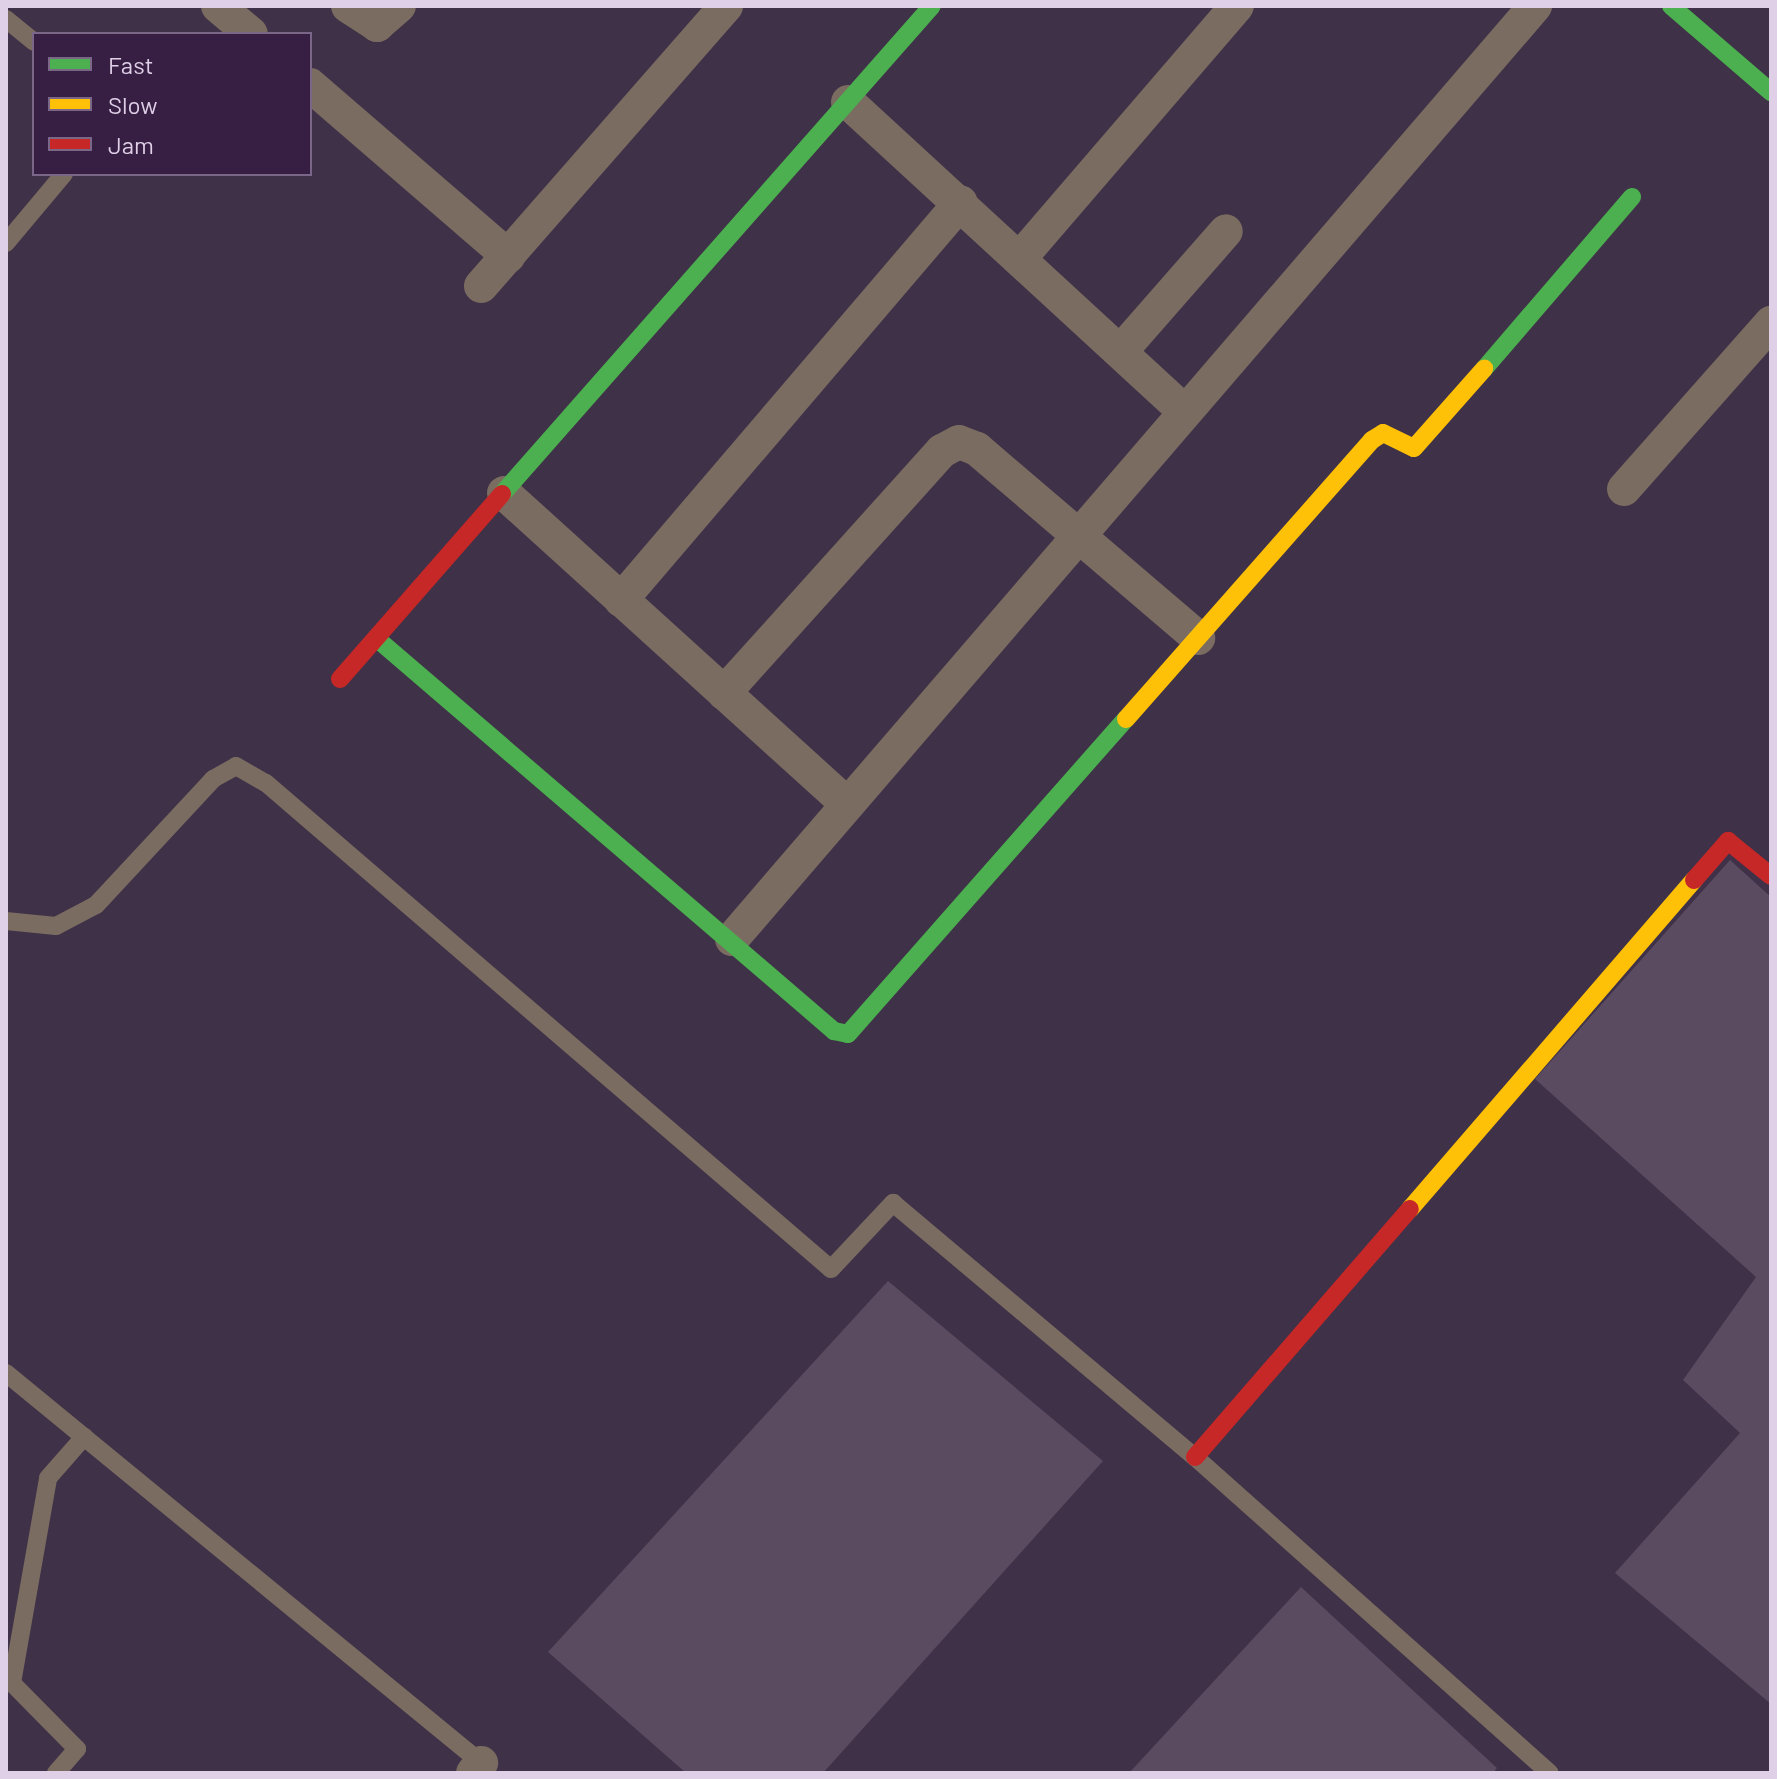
<!DOCTYPE html>
<html>
<head>
<meta charset="utf-8">
<style>
  body { margin:0 }
  #map { position:relative; width:1777px; height:1779px; overflow:hidden; background:#3f3147; font-family:Barlow,sans-serif }
  div>[style] { position:absolute }
  .building>* { inset:0; background:#5a4b61 }
  .lane>* { height:18px; margin:-9px; padding:0 9px; transform-origin:9px; border-radius:9px; background:#7a6c61 }
  .street>* { height:34px; margin:-17px; padding:0 17px; transform-origin:17px; border-radius:17px; background:#7a6c61 }
  .fast>* { height:18px; margin:-9px; padding:0 9px; transform-origin:9px; border-radius:9px; background:#4caf50 }
  .slow>* { height:18px; margin:-9px; padding:0 9px; transform-origin:9px; border-radius:9px; background:#ffc107 }
  .jam>* { height:18px; margin:-9px; padding:0 9px; transform-origin:9px; border-radius:9px; background:#c62828 }
  span { translate:-50% -50%; white-space:nowrap; text-align:center; line-height:1.15; -webkit-text-stroke:7px #371f44; paint-order:stroke }
  .frame { position:absolute; inset:0; border:8px solid #dfd0e8; pointer-events:none }
  .legend { position:absolute; left:32px; top:32px; width:280px; height:144px; box-sizing:border-box; background:#371f44; border:2px solid #7a6686; margin:0; padding:10px 14px; list-style:none; font-size:24px; color:#dfd0e8 }
  .legend li { display:flex; align-items:center; gap:16px; height:40px }
  .legend b { width:40px; border:2px solid #7a6686 }
</style>
</head>
<body>
<div id="map">
  <div class="building">
    <i style="clip-path:polygon(1730px 860px,1771px 897px,1771px 1704px,1615px 1573px,1740px 1433px,1683px 1380px,1756px 1277px,1535px 1079px)"></i>
    <i style="clip-path:polygon(888px 1281px,1103px 1461px,823px 1773px,686px 1773px,548px 1652px)"></i>
    <i style="clip-path:polygon(1301px 1587px,1497px 1768px,1493px 1773px,1129px 1773px)"></i>
  </div>
  <div class="lane">
    <i style="left:6px;top:19px;width:36px;rotate:39deg"></i>
    <i style="left:6px;top:243px;width:90px;rotate:-50deg"></i>
    <i style="left:6px;top:921px;width:50px;rotate:5.7deg"></i>
    <i style="left:56px;top:926px;width:45px;rotate:-27.7deg"></i>
    <i style="left:96px;top:905px;width:172px;rotate:-47.1deg"></i>
    <i style="left:213px;top:779px;width:26px;rotate:-29deg"></i>
    <i style="left:236px;top:766px;width:34px;rotate:30deg"></i>
    <i style="left:266px;top:783px;width:745px;rotate:40.7deg"></i>
    <i style="left:831px;top:1269px;width:91px;rotate:-46.8deg"></i>
    <i style="left:893px;top:1203px;width:395px;rotate:40.1deg"></i>
    <i style="left:1195px;top:1457px;width:475px;rotate:41.7deg"></i>
    <i style="left:6px;top:1373px;width:620px;rotate:39.37deg"></i>
    <i style="left:56px;top:1773px;width:32px;rotate:-49deg"></i>
    <i style="left:77px;top:1749px;width:93px;rotate:-134.6deg"></i>
    <i style="left:12px;top:1683px;width:208px;rotate:-80deg"></i>
    <i style="left:48px;top:1478px;width:55px;rotate:-48.7deg"></i>
  </div>
  <div class="street">
    <i style="left:218px;top:6px;width:43px;rotate:40.3deg"></i>
    <i style="left:348px;top:6px;width:35px;rotate:33deg"></i>
    <i style="left:377px;top:25px;width:29px;rotate:-41deg"></i>
    <i style="left:310px;top:85px;width:262px;rotate:40.8deg"></i>
    <i style="left:848px;top:102px;width:456px;rotate:42.6deg"></i>
    <i style="left:1021px;top:257px;width:331px;rotate:-49.3deg"></i>
    <i style="left:481px;top:286px;width:372px;rotate:-48.8deg"></i>
    <i style="left:1121px;top:351px;width:159px;rotate:-48.8deg"></i>
    <i style="left:1624px;top:489px;width:222px;rotate:-48.5deg"></i>
    <i style="left:504px;top:493px;width:463px;rotate:42.2deg"></i>
    <i style="left:621px;top:600px;width:523px;rotate:-49.49deg"></i>
    <i style="left:724px;top:693px;width:326px;rotate:-48deg"></i>
    <i style="left:942px;top:451px;width:19px;rotate:-28deg"></i>
    <i style="left:959px;top:442px;width:19px;rotate:21deg"></i>
    <i style="left:977px;top:449px;width:291px;rotate:40.5deg"></i>
    <i style="left:732px;top:939px;width:1231px;rotate:-49.28deg"></i>
    <i style="left:473px;top:1773px;width:13px;rotate:-51deg"></i>
  </div>
  <div class="fast">
    <i style="left:1671px;top:6px;width:132px;rotate:40.7deg"></i>
    <i style="left:1484px;top:369px;width:227px;rotate:-49.3deg"></i>
    <i style="left:502px;top:494px;width:650px;rotate:-48.62deg"></i>
    <i style="left:376px;top:638px;width:604px;rotate:40.63deg"></i>
    <i style="left:834px;top:1031px;width:14px;rotate:12deg"></i>
    <i style="left:848px;top:1034px;width:420px;rotate:-48.6deg"></i>
  </div>
  <div class="slow">
    <i style="left:1126px;top:719px;width:372px;rotate:-48.6deg"></i>
    <i style="left:1372px;top:440px;width:13px;rotate:-32deg"></i>
    <i style="left:1383px;top:433px;width:34px;rotate:26deg"></i>
    <i style="left:1414px;top:448px;width:106px;rotate:-48.5deg"></i>
    <i style="left:1410px;top:1209px;width:435px;rotate:-49.2deg"></i>
  </div>
  <div class="jam">
    <i style="left:340px;top:679px;width:246px;rotate:-48.8deg"></i>
    <i style="left:1694px;top:880px;width:52px;rotate:-48.9deg"></i>
    <i style="left:1728px;top:841px;width:55px;rotate:39.1deg"></i>
    <i style="left:1195px;top:1457px;width:328px;rotate:-49.1deg"></i>
  </div>
  <div class="frame"></div>
  <ul class="legend">
  <li><b style="height:10px;background:#4caf50"></b>Fast</li>
  <li><b style="height:10px;background:#ffc107"></b>Slow</li>
  <li><b style="height:10px;background:#c62828"></b>Jam</li>
  </ul>
</div>
</body>
</html>
